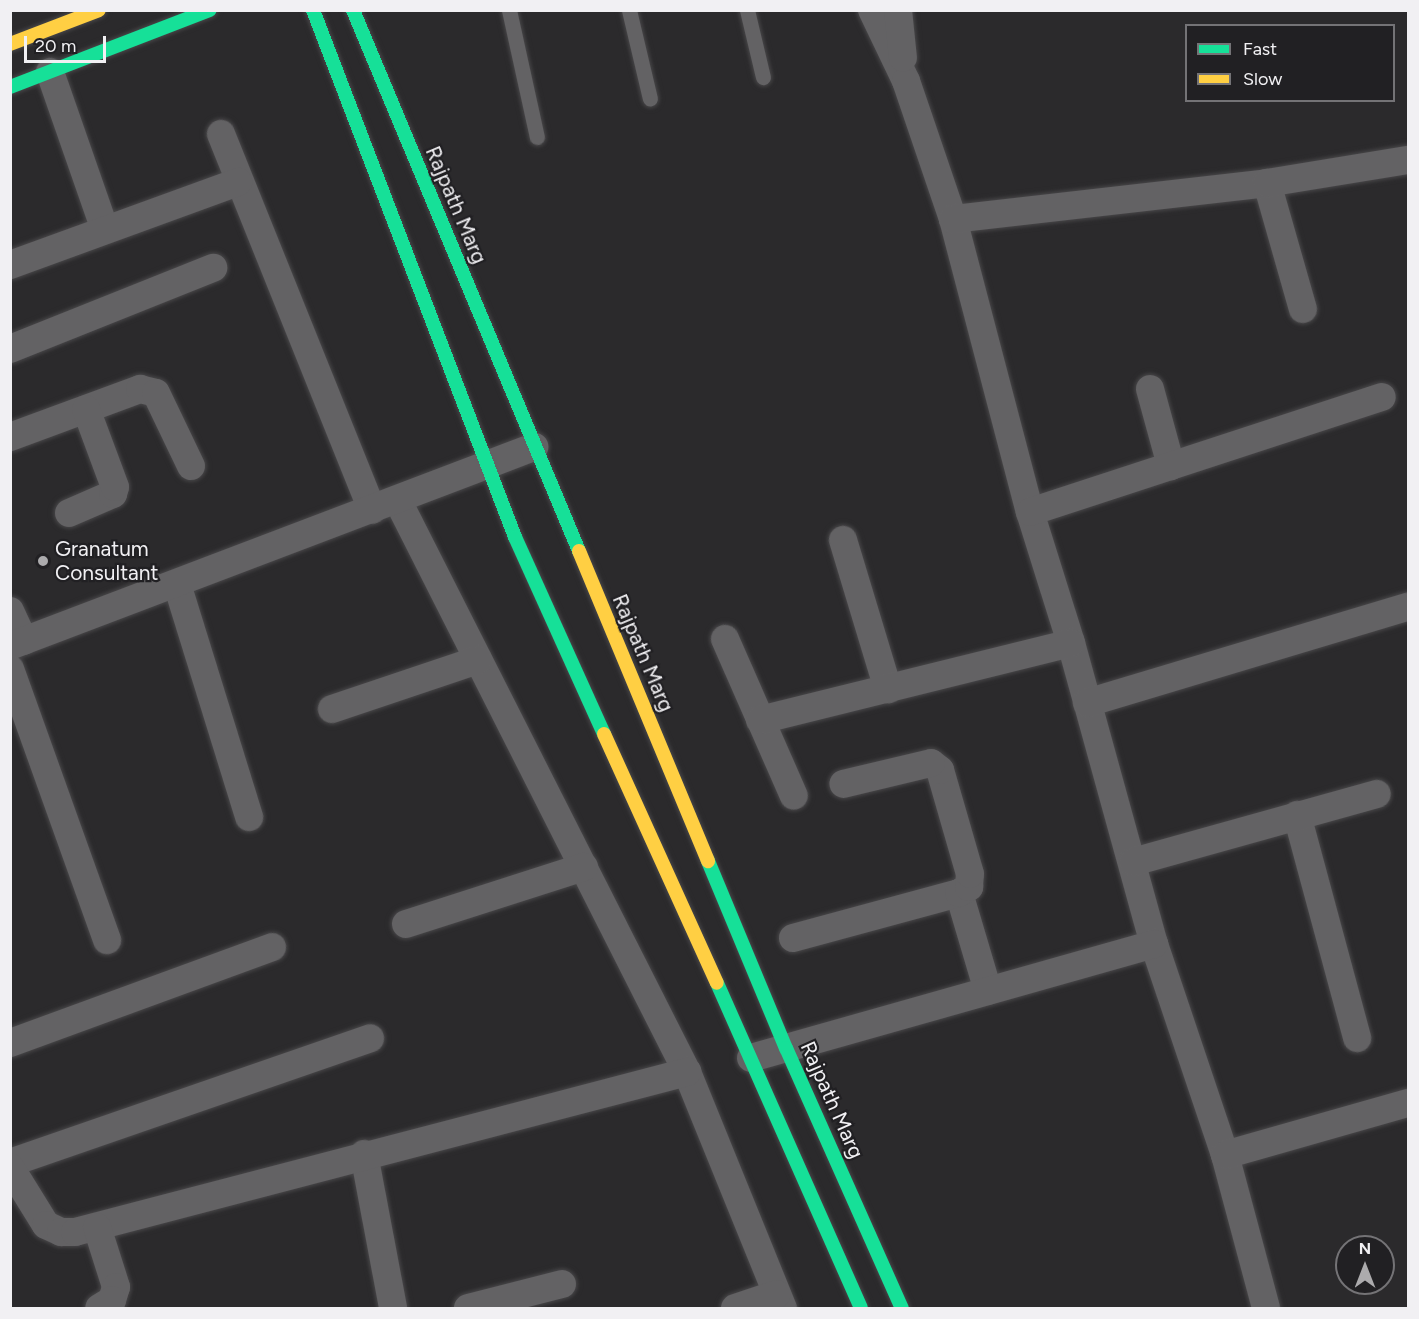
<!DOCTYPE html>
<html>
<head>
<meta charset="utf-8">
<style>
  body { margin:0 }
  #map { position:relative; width:1419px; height:1319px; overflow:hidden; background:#2b2a2c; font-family:Figtree,sans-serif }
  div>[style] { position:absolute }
  .roads { filter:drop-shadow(0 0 2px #484749) drop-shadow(0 0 2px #484749) }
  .lane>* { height:15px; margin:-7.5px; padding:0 7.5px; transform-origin:7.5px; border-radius:7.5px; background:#636264 }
  .street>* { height:28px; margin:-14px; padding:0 14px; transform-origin:14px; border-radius:14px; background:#636264 }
  .fast>* { height:14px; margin:-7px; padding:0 7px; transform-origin:7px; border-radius:7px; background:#16e098 }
  .slow>* { height:14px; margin:-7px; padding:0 7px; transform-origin:7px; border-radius:7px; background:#ffcf43 }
  .dots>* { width:16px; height:16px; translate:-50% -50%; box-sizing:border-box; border:3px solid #212023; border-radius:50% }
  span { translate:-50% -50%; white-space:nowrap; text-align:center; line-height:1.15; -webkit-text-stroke:4.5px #212023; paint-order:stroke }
  .street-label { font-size:21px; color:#f1f0f3 }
  .poi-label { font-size:21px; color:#f1f0f3 }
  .left { translate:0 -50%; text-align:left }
  .frame { position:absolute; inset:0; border:12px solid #f1f0f3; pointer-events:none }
  .legend { position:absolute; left:1185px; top:24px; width:210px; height:78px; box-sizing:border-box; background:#212023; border:2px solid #747376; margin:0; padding:8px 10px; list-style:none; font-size:18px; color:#f1f0f3 }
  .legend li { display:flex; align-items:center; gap:12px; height:30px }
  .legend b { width:30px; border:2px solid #747376 }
  .north { position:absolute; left:1335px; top:1235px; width:60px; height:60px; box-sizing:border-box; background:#212023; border:2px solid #747376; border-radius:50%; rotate:0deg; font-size:16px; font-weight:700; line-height:24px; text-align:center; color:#f1f0f3 }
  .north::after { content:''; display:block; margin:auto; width:21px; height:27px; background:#acabad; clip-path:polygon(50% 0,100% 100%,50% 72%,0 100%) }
  .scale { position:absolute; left:24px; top:36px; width:82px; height:27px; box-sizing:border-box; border:3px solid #f1f0f3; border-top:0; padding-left:8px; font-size:18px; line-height:21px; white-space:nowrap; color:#f1f0f3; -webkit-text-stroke:4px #212023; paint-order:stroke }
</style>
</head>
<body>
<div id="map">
  <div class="roads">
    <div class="lane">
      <i style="left:509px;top:10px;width:130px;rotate:77.6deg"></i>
      <i style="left:629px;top:10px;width:91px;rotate:76.7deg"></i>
      <i style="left:747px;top:10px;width:69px;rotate:76.6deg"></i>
    </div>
    <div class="street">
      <i style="left:872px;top:10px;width:79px;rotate:64.4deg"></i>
      <i style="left:906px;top:81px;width:146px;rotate:71.2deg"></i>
      <i style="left:953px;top:219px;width:303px;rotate:75.3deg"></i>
      <i style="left:1030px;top:512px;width:137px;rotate:72.6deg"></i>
      <i style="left:1071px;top:643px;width:312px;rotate:74.6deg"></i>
      <i style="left:1154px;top:944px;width:223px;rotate:71.4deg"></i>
      <i style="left:1225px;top:1155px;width:158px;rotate:75deg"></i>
      <i style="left:898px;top:10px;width:48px;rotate:84.1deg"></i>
      <i style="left:50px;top:72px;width:167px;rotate:70.8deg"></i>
      <i style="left:221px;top:134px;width:405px;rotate:68.1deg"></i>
      <i style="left:1267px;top:183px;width:131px;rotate:74.1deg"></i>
      <i style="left:953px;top:219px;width:316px;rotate:-6.5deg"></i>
      <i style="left:1267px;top:183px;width:143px;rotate:-9.3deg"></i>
      <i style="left:10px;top:265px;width:243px;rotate:-20deg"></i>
      <i style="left:10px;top:349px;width:219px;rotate:-21.8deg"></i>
      <i style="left:1150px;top:389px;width:80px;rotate:74.7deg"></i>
      <i style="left:10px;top:437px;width:139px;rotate:-20.3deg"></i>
      <i style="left:140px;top:389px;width:16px;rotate:14deg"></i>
      <i style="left:156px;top:393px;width:81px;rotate:64.4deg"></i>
      <i style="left:398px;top:501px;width:640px;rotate:63.15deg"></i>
      <i style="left:687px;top:1072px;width:255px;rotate:67.9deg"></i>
      <i style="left:1030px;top:512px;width:370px;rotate:-18.1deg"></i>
      <i style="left:69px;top:513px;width:48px;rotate:-23.4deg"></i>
      <i style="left:113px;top:494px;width:7px;rotate:-74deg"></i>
      <i style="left:115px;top:487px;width:83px;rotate:-110.4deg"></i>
      <i style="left:843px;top:540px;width:156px;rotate:73.2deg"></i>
      <i style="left:177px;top:584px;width:244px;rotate:72.8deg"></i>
      <i style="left:10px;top:611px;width:33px;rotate:65deg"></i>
      <i style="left:725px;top:639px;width:171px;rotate:66.3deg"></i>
      <i style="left:10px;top:646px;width:561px;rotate:-20.8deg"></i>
      <i style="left:10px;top:669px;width:288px;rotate:70.3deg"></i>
      <i style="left:1087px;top:703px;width:335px;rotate:-16.7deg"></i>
      <i style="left:332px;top:709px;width:154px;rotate:-18.6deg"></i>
      <i style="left:760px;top:720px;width:320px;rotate:-13.9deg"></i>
      <i style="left:1297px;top:815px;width:231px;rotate:74.9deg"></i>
      <i style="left:1133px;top:862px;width:253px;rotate:-15.6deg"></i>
      <i style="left:959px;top:893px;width:102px;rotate:73.5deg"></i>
      <i style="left:406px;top:924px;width:187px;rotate:-17.8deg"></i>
      <i style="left:793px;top:938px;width:172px;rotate:-15.2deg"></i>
      <i style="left:959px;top:893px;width:12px;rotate:-31deg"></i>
      <i style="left:969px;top:887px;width:13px;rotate:-86deg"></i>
      <i style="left:970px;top:874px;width:108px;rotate:-106.1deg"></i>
      <i style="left:940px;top:770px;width:11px;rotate:-142deg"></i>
      <i style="left:931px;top:763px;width:90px;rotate:166.6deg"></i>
      <i style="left:10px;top:1043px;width:279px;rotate:-20.1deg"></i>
      <i style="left:751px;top:1058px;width:419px;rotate:-15.8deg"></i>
      <i style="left:364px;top:1154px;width:157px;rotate:79.3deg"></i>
      <i style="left:1225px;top:1155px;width:190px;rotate:-15.9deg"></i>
      <i style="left:10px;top:1163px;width:381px;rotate:-19.1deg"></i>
      <i style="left:10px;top:1167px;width:68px;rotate:58.2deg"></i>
      <i style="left:46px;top:1225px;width:17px;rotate:25deg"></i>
      <i style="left:61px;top:1232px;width:14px"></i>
      <i style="left:75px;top:1232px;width:633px;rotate:-14.65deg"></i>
      <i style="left:97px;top:1227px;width:63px;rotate:72.4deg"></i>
      <i style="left:116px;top:1287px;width:14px;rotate:107deg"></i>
      <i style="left:112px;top:1300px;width:15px;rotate:148deg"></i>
      <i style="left:468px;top:1308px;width:97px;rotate:-14.3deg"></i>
      <i style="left:735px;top:1308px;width:44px;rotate:-18.4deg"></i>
    </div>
    <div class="fast">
      <i style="left:313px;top:10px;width:564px;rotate:69.03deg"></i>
      <i style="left:515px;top:537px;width:216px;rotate:65.7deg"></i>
      <i style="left:353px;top:10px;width:586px;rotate:67.33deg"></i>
      <i style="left:10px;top:87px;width:214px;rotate:-21.1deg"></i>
      <i style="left:708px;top:861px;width:203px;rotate:67.4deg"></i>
      <i style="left:786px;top:1048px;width:285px;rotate:66deg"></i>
      <i style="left:717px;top:983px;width:355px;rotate:66.1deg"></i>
    </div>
    <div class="slow">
      <i style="left:10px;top:44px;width:95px;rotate:-20.9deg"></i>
      <i style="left:579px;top:551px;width:336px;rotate:67.4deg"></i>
      <i style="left:604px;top:734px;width:273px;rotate:65.6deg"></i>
    </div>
  </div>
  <div class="dots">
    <i style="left:43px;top:561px;background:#acabad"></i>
  </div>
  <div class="street-label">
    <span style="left:456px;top:205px;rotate:67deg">Rajpath Marg</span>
    <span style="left:643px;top:653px;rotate:67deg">Rajpath Marg</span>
    <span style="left:832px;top:1100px;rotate:66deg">Rajpath Marg</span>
  </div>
  <div class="poi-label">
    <span class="left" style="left:55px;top:561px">Granatum<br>Consultant</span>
  </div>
  <div class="frame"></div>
  <ul class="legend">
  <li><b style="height:8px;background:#16e098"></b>Fast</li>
  <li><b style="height:8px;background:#ffcf43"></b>Slow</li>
  </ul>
  <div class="north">N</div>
  <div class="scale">20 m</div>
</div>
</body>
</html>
